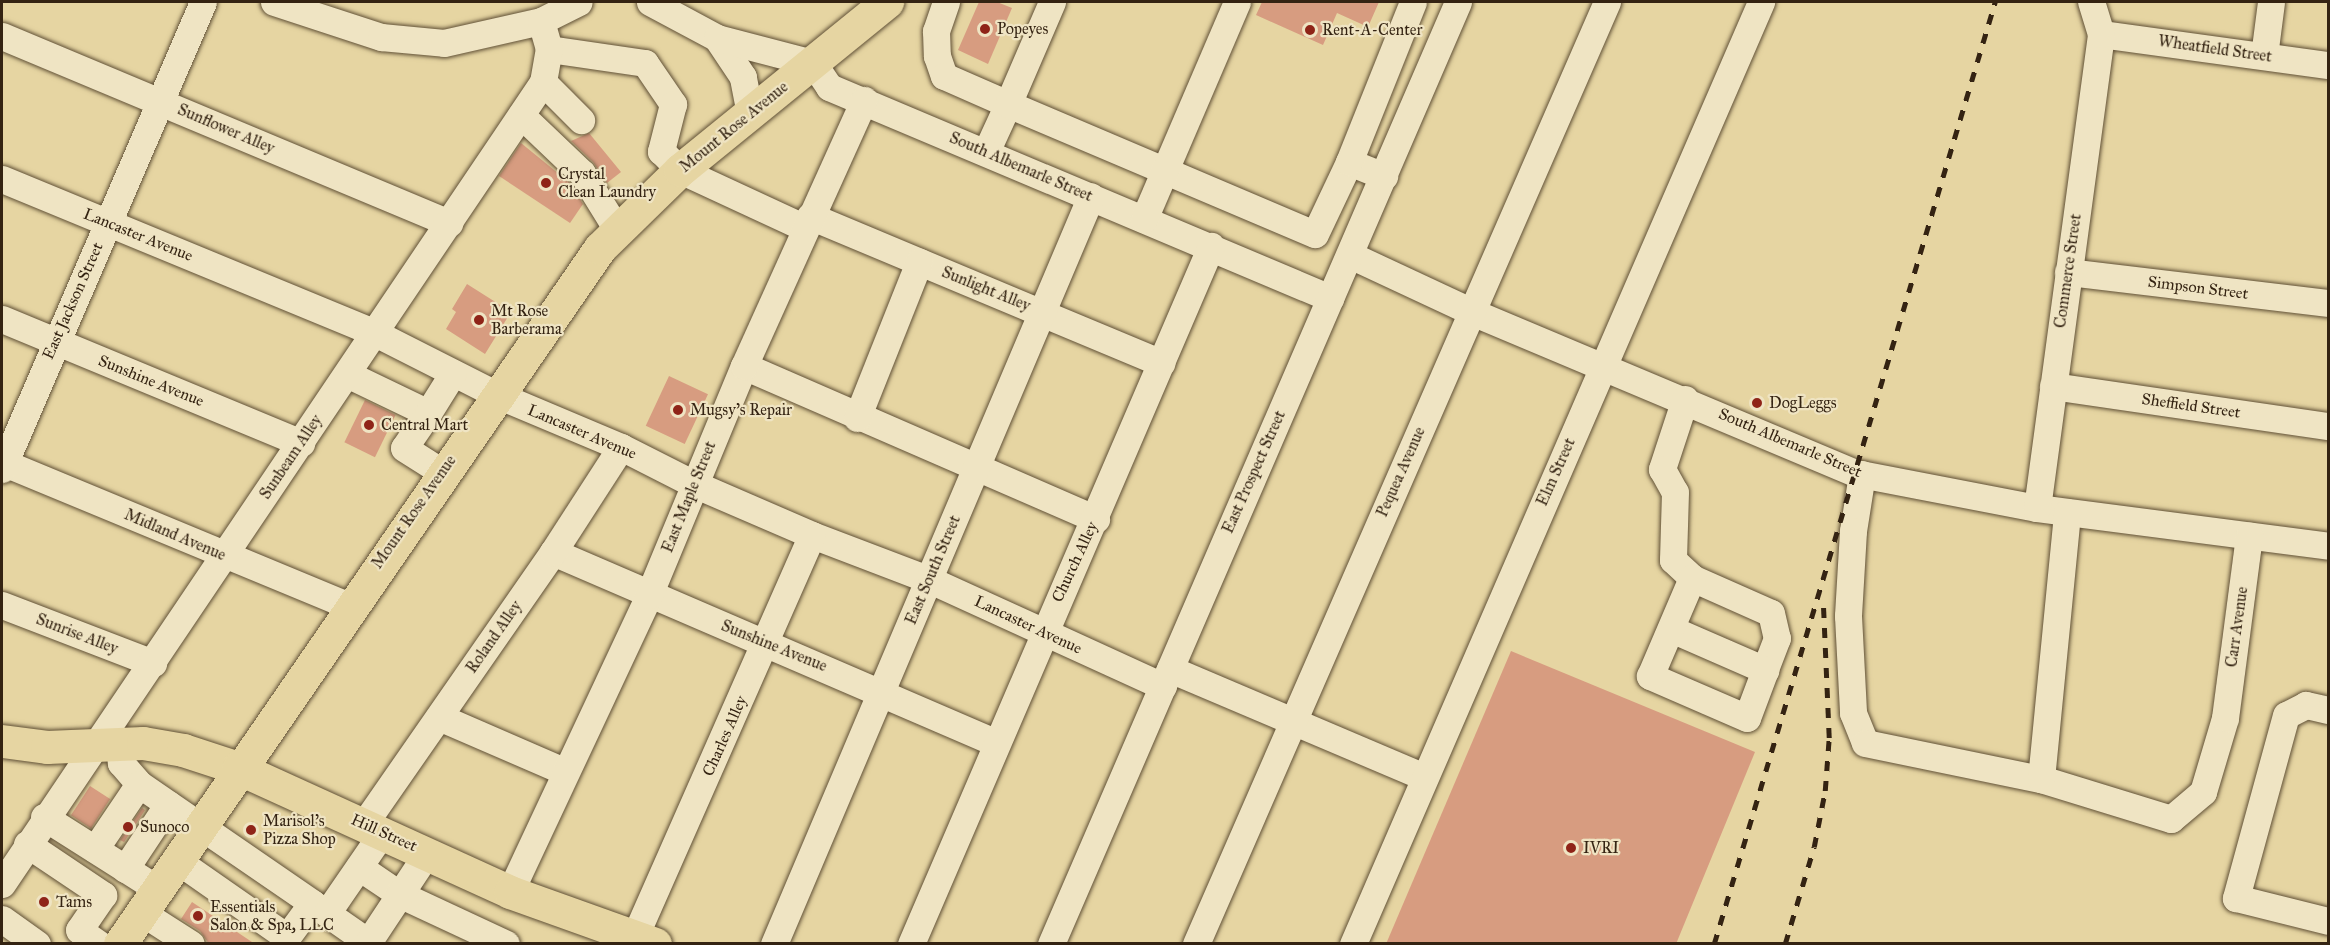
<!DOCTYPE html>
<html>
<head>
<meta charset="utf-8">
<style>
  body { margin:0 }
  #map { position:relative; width:2330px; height:945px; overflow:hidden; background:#e6d5a2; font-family:"IM FELL Great Primer",serif }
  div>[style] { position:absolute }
  .building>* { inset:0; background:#d79c80; transform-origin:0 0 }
  .roads { filter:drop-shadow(0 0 2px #605036) drop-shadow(0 0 2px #605036) }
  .minor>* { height:27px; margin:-13.5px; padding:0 13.5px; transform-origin:13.5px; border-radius:13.5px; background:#efe4c3 }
  .major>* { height:33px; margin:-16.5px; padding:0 16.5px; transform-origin:16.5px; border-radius:16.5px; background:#e6d5a2 }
  .rail>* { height:4.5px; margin-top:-2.25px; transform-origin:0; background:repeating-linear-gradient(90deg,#342312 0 10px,transparent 0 20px) }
  .dots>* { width:16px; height:16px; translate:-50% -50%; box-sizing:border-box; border:3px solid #efe4c3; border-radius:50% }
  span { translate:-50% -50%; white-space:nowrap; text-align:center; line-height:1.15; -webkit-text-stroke:4.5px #efe4c3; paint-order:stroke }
  .poi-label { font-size:16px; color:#342312 }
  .left { translate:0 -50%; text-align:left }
  .street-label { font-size:16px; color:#342312 }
  .frame { position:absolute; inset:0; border:3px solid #342312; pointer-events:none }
</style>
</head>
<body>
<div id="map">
  <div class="building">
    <i style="clip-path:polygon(979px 2px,997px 2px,1012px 8px,988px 64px,958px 50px)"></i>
    <i style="clip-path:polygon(1262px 2px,1379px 2px,1368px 27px,1337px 13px,1323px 45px,1256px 15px)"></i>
    <i style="clip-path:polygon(589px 133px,621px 172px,607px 183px,593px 162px,571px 141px)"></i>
    <i style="clip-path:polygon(521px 143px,570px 183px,583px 204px,570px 223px,499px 176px)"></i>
    <i style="clip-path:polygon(467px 284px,511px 312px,485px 354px,446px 329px,456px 312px,452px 309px)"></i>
    <i style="left:669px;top:376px;width:43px;height:55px;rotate:25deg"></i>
    <i style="left:365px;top:400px;width:34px;height:47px;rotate:26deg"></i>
    <i style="clip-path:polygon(1511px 651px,1755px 752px,1676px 944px,1386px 944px)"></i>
    <i style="left:90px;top:786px;width:24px;height:35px;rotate:33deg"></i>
    <i style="clip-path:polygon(142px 808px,145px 810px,124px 842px,120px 840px)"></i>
    <i style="clip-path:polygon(192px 902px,255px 944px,209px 944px,200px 931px,181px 919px)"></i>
  </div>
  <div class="roads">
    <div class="minor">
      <i style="left:274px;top:2px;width:113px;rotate:18.1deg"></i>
      <i style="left:381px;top:37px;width:63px;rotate:5.4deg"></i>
      <i style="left:444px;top:43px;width:99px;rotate:-12.8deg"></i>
      <i style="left:541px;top:21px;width:42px;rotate:-26.6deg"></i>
      <i style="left:650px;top:2px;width:76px;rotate:28.2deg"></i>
      <i style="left:946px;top:2px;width:31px;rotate:109deg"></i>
      <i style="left:936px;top:31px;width:25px;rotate:88deg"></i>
      <i style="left:937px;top:56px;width:21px;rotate:71deg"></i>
      <i style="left:944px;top:76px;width:70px;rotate:23.6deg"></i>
      <i style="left:1008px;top:104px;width:53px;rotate:114.6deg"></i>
      <i style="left:1052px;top:2px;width:111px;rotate:113.3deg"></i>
      <i style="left:1008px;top:104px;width:333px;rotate:23deg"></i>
      <i style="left:1315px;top:234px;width:80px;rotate:-64.7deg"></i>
      <i style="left:1349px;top:162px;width:38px;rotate:22deg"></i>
      <i style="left:2101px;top:34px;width:229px;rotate:7.8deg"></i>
      <i style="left:2px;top:36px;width:485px;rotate:22.7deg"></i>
      <i style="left:549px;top:49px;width:97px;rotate:8.3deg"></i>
      <i style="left:645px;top:63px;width:50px;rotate:55.7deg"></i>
      <i style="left:673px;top:104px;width:49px;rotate:104.3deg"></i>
      <i style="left:661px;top:151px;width:27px;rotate:45deg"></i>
      <i style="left:680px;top:170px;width:138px;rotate:24.9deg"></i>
      <i style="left:2264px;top:56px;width:54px;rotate:-82.6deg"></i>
      <i style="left:543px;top:82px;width:54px;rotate:45deg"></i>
      <i style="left:750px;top:114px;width:38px;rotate:-101deg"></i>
      <i style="left:743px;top:77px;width:47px;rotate:-123.7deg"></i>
      <i style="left:717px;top:38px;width:99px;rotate:14.6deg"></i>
      <i style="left:813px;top:63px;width:29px;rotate:56deg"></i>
      <i style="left:829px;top:87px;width:544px;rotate:22.84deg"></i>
      <i style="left:521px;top:115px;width:84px;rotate:43.6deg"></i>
      <i style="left:582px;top:173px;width:68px;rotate:58.2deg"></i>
      <i style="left:1349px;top:162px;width:172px;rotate:-68.2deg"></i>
      <i style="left:2px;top:179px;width:404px;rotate:22.4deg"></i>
      <i style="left:375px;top:333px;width:135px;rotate:26.9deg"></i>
      <i style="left:495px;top:394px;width:137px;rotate:22.8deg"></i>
      <i style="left:621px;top:447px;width:82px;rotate:26.9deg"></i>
      <i style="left:694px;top:484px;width:129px;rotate:23.4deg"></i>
      <i style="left:812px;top:535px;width:126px;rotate:20.9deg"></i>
      <i style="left:930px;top:580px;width:256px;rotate:24.5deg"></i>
      <i style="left:810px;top:216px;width:381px;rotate:22.7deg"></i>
      <i style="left:1144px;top:219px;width:236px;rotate:-66.8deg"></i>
      <i style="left:1350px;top:255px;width:135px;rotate:25deg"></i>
      <i style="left:1472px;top:312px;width:415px;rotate:22.8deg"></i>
      <i style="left:1855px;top:473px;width:185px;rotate:10.9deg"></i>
      <i style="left:2037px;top:508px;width:293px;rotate:7.4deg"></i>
      <i style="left:2068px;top:272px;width:262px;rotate:6.8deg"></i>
      <i style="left:2px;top:319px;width:324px;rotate:22.5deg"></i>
      <i style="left:744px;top:366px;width:384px;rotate:23.5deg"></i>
      <i style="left:347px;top:374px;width:90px;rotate:25.7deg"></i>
      <i style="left:428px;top:413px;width:42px;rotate:124.4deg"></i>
      <i style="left:404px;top:448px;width:45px;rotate:32.3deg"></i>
      <i style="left:2053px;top:386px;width:278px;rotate:8.3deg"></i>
      <i style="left:1685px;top:399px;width:74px;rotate:108.2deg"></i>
      <i style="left:1662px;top:469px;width:26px;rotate:61deg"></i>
      <i style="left:1675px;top:492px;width:68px;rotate:91.7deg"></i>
      <i style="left:1673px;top:560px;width:26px;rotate:43deg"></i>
      <i style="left:1692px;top:578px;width:86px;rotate:23.9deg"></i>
      <i style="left:1771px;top:613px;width:26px;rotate:77deg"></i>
      <i style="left:1777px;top:638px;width:34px;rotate:111deg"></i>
      <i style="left:428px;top:413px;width:47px;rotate:-58deg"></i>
      <i style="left:857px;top:418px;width:168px;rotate:-68.3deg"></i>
      <i style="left:2px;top:462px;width:376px;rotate:22.5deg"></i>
      <i style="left:2px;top:469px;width:508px;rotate:-66.71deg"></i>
      <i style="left:1862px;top:474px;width:58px;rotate:99deg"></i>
      <i style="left:1853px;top:531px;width:85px;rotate:93.4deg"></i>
      <i style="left:1848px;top:616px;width:97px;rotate:87deg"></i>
      <i style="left:1853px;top:713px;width:32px;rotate:68deg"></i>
      <i style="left:1865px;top:743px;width:180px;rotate:11.6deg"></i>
      <i style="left:2041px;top:779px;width:136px;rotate:17.1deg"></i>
      <i style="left:2171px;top:819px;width:42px;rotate:-40.2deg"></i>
      <i style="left:2203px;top:792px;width:77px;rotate:-73.4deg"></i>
      <i style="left:2225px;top:718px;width:184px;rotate:-82.5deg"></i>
      <i style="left:2037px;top:508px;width:478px;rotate:-82.3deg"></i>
      <i style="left:2101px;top:34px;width:34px;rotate:-107deg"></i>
      <i style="left:553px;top:552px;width:481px;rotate:23.3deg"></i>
      <i style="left:2px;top:605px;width:162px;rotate:21deg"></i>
      <i style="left:1671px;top:629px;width:103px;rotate:23.6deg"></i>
      <i style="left:1765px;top:670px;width:51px;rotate:110.6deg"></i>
      <i style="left:1747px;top:718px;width:106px;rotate:-156.6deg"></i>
      <i style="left:1650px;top:676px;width:107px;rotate:-66.8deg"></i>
      <i style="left:1170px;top:669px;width:274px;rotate:23deg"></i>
      <i style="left:2328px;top:710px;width:23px;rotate:-167deg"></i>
      <i style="left:2306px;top:705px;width:22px;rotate:153deg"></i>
      <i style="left:2286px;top:715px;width:190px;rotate:105.3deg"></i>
      <i style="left:2236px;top:898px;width:95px;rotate:14deg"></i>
      <i style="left:439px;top:717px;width:138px;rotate:23.4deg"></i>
      <i style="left:119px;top:742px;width:21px;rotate:85deg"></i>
      <i style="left:121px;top:763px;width:28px;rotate:49deg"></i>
      <i style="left:139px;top:784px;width:210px;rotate:34.5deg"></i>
      <i style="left:2041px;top:779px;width:268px;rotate:-84.4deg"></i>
      <i style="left:44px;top:817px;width:133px;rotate:32.4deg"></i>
      <i style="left:364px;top:824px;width:331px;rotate:-55.2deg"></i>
      <i style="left:553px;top:552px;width:125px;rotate:-57.1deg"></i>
      <i style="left:27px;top:844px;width:92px;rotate:33.9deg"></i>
      <i style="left:103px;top:895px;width:42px;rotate:124.4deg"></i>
      <i style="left:79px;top:930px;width:24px;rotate:35deg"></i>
      <i style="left:95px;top:849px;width:78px;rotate:-55.9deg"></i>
      <i style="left:175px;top:859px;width:136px;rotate:34.9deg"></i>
      <i style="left:287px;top:937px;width:42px;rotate:-53.7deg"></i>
      <i style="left:312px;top:903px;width:68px;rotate:34.9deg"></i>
      <i style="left:359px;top:867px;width:48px;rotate:34deg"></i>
      <i style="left:399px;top:894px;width:118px;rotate:25deg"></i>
      <i style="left:125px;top:869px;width:78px;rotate:-56.5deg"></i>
      <i style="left:2px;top:884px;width:967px;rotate:-56deg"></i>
      <i style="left:543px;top:82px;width:34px;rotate:-80deg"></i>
      <i style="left:549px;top:49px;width:29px;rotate:-106deg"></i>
      <i style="left:510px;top:892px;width:328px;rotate:-64.9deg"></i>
      <i style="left:649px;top:595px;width:248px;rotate:-67.5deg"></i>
      <i style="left:744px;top:366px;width:292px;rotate:-65.7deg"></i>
      <i style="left:141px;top:912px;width:59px;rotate:32.6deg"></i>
      <i style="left:327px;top:913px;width:97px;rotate:-55.5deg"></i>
      <i style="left:2px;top:919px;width:43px;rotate:35.5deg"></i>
      <i style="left:635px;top:936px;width:438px;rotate:-66.2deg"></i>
      <i style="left:367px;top:944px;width:110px;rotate:-56.5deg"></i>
      <i style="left:774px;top:944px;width:812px;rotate:-67.03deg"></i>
      <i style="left:911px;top:944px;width:760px;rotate:-66.74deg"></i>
      <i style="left:1051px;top:944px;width:1026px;rotate:-66.63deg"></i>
      <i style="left:1196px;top:944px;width:1028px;rotate:-66.43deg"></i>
      <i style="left:1353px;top:944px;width:1027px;rotate:-66.58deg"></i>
    </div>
    <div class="major">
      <i style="left:2px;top:741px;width:45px;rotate:7.6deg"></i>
      <i style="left:47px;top:747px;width:96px;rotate:-2.4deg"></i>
      <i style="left:143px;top:743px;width:41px;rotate:9.9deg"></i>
      <i style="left:183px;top:750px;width:58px;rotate:18.1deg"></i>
      <i style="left:238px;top:768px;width:299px;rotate:24.5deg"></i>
      <i style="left:510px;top:892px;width:154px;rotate:19.7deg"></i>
      <i style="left:120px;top:944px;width:845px;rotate:-55.41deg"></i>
      <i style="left:600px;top:248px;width:112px;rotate:-44.3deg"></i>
      <i style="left:680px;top:170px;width:267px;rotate:-39.1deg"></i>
    </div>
  </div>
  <div class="rail">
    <i style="left:1714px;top:944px;width:983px;rotate:-73.39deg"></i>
    <i style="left:1785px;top:944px;width:101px;rotate:-73.4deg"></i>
    <i style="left:1814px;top:847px;width:57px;rotate:-78.9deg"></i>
    <i style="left:1825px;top:791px;width:53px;rotate:-85.7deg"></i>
    <i style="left:1829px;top:738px;width:140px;rotate:-92.5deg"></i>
  </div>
  <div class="dots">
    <i style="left:985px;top:29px;background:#8f2418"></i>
    <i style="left:1310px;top:30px;background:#8f2418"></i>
    <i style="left:546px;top:183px;background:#8f2418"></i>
    <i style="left:479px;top:320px;background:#8f2418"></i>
    <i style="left:1757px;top:403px;background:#8f2418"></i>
    <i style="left:678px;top:410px;background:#8f2418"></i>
    <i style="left:369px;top:425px;background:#8f2418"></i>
    <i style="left:128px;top:827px;background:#8f2418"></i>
    <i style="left:251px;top:830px;background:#8f2418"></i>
    <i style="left:1571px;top:848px;background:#8f2418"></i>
    <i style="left:44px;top:902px;background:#8f2418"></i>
    <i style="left:198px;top:916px;background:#8f2418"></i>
  </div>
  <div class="poi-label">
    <span class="left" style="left:997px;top:29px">Popeyes</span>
    <span class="left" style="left:1322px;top:30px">Rent-A-Center</span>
    <span class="left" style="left:558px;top:183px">Crystal<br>Clean Laundry</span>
    <span class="left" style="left:491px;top:320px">Mt Rose<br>Barberama</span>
    <span class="left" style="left:1769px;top:403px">DogLeggs</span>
    <span class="left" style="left:690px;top:410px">Mugsy's Repair</span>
    <span class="left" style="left:381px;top:425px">Central Mart</span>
    <span class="left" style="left:263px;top:830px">Marisol's<br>Pizza Shop</span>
    <span class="left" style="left:140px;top:827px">Sunoco</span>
    <span class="left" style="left:1583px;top:848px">IVRI</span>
    <span class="left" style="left:56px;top:902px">Tams</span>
    <span class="left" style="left:210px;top:916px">Essentials<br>Salon &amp; Spa, LLC</span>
  </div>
  <div class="street-label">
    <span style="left:2215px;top:49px;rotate:8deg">Wheatfield Street</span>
    <span style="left:734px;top:127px;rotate:-39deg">Mount Rose Avenue</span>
    <span style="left:226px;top:129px;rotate:23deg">Sunflower Alley</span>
    <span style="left:1021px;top:167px;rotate:23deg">South Albemarle Street</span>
    <span style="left:138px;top:235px;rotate:22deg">Lancaster Avenue</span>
    <span style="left:2068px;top:271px;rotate:-82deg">Commerce Street</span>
    <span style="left:2198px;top:288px;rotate:7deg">Simpson Street</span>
    <span style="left:986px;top:289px;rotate:22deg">Sunlight Alley</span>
    <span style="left:73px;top:301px;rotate:-66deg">East Jackson Street</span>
    <span style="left:151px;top:381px;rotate:22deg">Sunshine Avenue</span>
    <span style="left:2191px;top:406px;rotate:8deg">Sheffield Street</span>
    <span style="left:582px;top:432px;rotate:23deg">Lancaster Avenue</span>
    <span style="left:1790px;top:443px;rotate:23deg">South Albemarle Street</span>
    <span style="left:291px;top:457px;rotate:-56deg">Sunbeam Alley</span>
    <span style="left:1254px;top:472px;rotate:-66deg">East Prospect Street</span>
    <span style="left:1401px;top:472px;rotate:-66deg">Pequea Avenue</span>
    <span style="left:1556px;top:472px;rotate:-66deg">Elm Street</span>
    <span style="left:689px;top:497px;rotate:-68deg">East Maple Street</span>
    <span style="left:414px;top:512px;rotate:-55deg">Mount Rose Avenue</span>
    <span style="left:175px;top:535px;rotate:23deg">Midland Avenue</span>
    <span style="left:1075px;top:562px;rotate:-65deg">Church Alley</span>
    <span style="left:933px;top:570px;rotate:-67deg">East South Street</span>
    <span style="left:1028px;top:625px;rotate:25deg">Lancaster Avenue</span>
    <span style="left:2237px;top:627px;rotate:-82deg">Carr Avenue</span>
    <span style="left:77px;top:634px;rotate:21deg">Sunrise Alley</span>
    <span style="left:494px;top:637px;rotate:-55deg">Roland Alley</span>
    <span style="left:774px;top:646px;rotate:22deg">Sunshine Avenue</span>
    <span style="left:725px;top:736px;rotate:-66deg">Charles Alley</span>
    <span style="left:384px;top:833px;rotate:24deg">Hill Street</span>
  </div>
  <div class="frame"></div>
</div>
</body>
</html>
